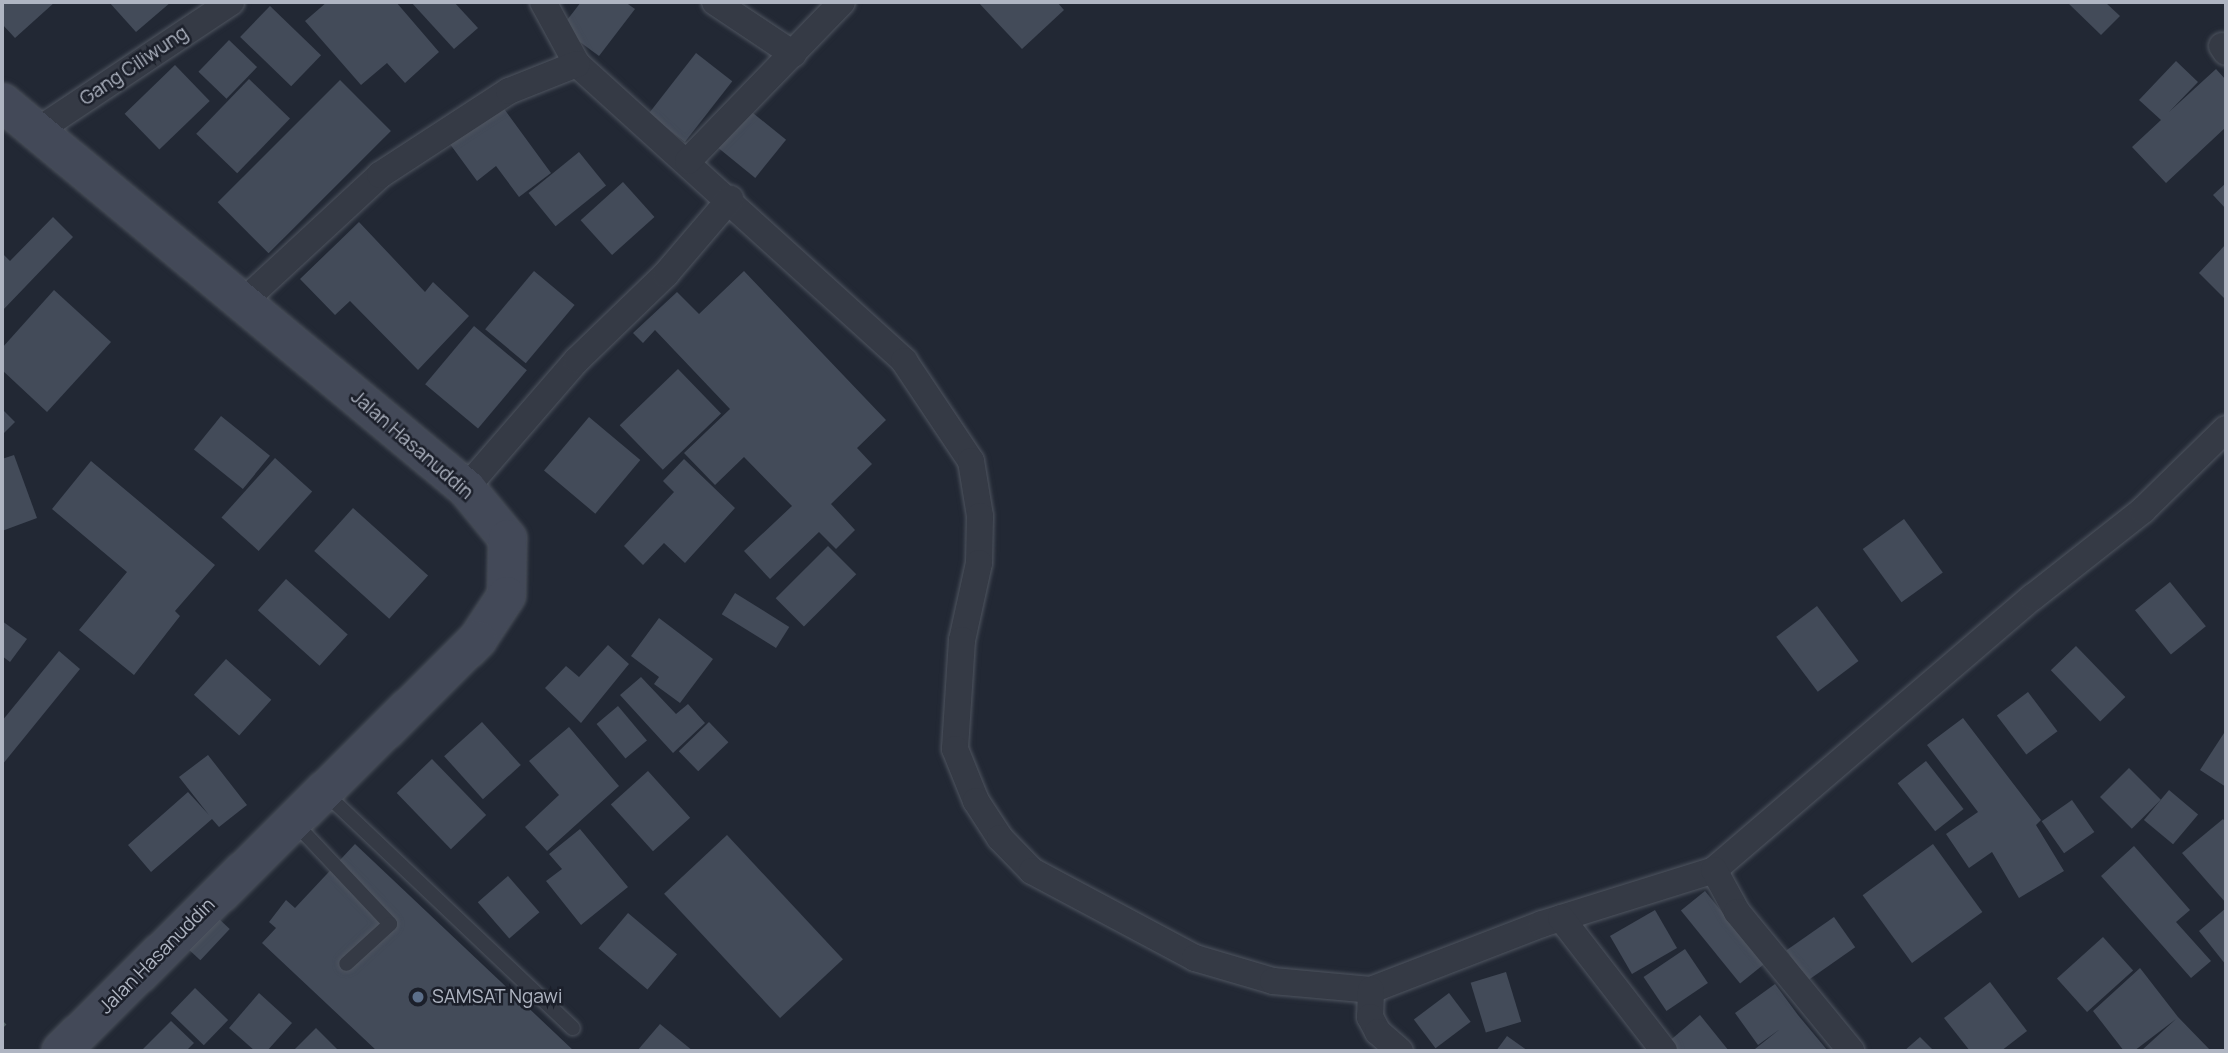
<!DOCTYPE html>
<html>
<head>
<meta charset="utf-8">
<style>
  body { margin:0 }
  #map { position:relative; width:2228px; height:1053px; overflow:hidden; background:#222834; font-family:Manrope,sans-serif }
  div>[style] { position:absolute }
  .building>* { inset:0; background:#434b59; transform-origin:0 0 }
  .path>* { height:4.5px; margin-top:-2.25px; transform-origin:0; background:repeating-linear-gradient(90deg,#455357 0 5px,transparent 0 10px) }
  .roads { filter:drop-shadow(0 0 2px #4f5560) drop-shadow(0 0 2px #4f5560) }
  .lane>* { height:14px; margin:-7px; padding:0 7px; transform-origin:7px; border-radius:7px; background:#353a45 }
  .street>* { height:26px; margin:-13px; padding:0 13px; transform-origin:13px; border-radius:13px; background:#353a45 }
  .secondary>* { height:37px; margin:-18.5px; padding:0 18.5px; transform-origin:18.5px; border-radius:18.5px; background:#434958 }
  .dots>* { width:19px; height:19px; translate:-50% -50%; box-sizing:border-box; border:4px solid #1b1f2a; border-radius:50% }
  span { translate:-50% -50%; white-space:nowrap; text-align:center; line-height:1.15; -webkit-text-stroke:5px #1b1f2a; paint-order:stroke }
  .street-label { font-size:19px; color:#afb5c2 }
  .poi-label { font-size:19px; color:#afb5c2 }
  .left { translate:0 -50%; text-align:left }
  .frame { position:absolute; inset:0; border:4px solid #afb5c2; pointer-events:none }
</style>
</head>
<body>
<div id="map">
  <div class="building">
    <i style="clip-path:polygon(2px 2px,55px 2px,15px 38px,2px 24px)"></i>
    <i style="clip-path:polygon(109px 2px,171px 2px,136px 32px)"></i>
    <i style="clip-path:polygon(327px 2px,396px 2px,439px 52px,405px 83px,387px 63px,361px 85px,305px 21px)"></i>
    <i style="clip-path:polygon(411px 2px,454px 2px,478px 28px,454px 49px)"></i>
    <i style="clip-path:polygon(581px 2px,625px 2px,635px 9px,599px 56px,561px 28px)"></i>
    <i style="clip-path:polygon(978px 2px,1057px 2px,1064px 10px,1022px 49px)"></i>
    <i style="clip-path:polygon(2067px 2px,2105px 2px,2120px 16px,2101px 35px)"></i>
    <i style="left:270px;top:6px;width:71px;height:43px;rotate:44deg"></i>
    <i style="left:229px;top:40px;width:39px;height:44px;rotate:44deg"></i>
    <i style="left:696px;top:53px;width:46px;height:77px;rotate:38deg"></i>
    <i style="clip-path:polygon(2176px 61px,2198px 82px,2169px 112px,2216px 69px,2226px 80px,2226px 127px,2166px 183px,2132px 147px,2161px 120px,2139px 100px)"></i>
    <i style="left:175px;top:65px;width:50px;height:70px;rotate:46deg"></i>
    <i style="left:249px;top:79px;width:57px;height:76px;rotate:44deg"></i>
    <i style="left:340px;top:80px;width:72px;height:173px;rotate:45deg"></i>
    <i style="clip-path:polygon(499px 102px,551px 173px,519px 197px,496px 166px,477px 181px,447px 140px)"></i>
    <i style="left:748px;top:109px;width:49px;height:49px;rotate:39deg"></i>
    <i style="left:579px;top:152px;width:43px;height:65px;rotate:51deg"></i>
    <i style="left:623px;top:182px;width:47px;height:57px;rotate:48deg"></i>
    <i style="clip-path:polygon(2226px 183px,2226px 209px,2213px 195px)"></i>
    <i style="clip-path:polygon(53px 217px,73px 237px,2px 311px,2px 253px,10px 261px)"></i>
    <i style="clip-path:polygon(359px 222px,425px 292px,433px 282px,469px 316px,418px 370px,350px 301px,335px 315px,300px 279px)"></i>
    <i style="clip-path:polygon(2226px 244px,2226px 300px,2199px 273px)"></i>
    <i style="left:534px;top:271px;width:53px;height:76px;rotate:40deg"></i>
    <i style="clip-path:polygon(744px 271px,886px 420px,857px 448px,872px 464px,831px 504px,855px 530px,836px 549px,819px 532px,770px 579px,744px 551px,792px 506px,744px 457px,715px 485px,684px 453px,730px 409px,655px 330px,643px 343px,633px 333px,677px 292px,699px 314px)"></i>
    <i style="clip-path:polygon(54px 290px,111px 342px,47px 412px,2px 370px,2px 348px)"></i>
    <i style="left:474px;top:326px;width:69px;height:76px;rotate:40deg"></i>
    <i style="left:678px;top:369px;width:62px;height:81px;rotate:46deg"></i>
    <i style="clip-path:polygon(2px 409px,15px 422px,2px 435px)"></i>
    <i style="left:221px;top:416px;width:63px;height:43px;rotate:39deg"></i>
    <i style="left:589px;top:417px;width:67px;height:70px;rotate:40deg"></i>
    <i style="clip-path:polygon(14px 455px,37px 518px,2px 531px,2px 459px)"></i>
    <i style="left:275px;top:458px;width:50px;height:80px;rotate:42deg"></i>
    <i style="clip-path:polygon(684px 459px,735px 508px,685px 563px,664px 543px,643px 565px,624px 546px,674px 492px,663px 481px)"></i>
    <i style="clip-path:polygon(91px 461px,215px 565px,175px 611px,180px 616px,134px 675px,79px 630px,127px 572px,52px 509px)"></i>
    <i style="left:353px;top:508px;width:101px;height:58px;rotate:42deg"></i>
    <i style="left:1904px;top:519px;width:66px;height:51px;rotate:54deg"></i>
    <i style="left:828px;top:546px;width:40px;height:74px;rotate:45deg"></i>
    <i style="left:286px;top:579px;width:83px;height:42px;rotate:42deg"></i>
    <i style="left:2170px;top:582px;width:57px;height:45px;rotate:51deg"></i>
    <i style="left:735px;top:593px;width:64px;height:25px;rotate:32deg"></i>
    <i style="left:1817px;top:606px;width:69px;height:51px;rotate:53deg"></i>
    <i style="clip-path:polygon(659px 618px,713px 659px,680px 703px,654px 684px,659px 677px,631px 656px)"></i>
    <i style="clip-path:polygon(2px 621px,27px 639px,10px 662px,2px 656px)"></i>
    <i style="clip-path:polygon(608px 645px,629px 664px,581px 723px,545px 688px,566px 666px,579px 677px)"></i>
    <i style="left:2076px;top:646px;width:71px;height:35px;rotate:46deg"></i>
    <i style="clip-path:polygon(59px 651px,80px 669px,2px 765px,2px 721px)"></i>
    <i style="left:226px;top:659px;width:61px;height:48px;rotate:42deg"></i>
    <i style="clip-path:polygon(641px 677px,676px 714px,688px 704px,705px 723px,673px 753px,620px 695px)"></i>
    <i style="left:2028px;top:692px;width:49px;height:39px;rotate:53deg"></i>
    <i style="left:618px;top:706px;width:45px;height:28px;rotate:50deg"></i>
    <i style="clip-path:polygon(1963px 718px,2041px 820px,2036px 825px,2064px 871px,2019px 898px,1992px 852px,1969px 868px,1946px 834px,1978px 812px,1927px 745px)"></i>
    <i style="left:482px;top:722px;width:58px;height:51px;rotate:48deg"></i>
    <i style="left:709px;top:722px;width:28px;height:42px;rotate:46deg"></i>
    <i style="clip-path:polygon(569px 727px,619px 786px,547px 851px,525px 827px,559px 795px,529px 761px)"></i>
    <i style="clip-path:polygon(2226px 730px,2226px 787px,2200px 770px)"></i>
    <i style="clip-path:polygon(208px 755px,247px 805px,219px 827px,212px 819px,151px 872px,128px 845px,188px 792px,209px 815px,179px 777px)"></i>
    <i style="left:432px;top:759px;width:78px;height:49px;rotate:46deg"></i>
    <i style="left:1926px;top:761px;width:61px;height:36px;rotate:52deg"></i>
    <i style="left:2129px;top:768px;width:45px;height:41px;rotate:45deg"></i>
    <i style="left:648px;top:771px;width:63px;height:50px;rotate:48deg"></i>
    <i style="left:2169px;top:790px;width:38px;height:39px;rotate:40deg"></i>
    <i style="left:2072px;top:800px;width:39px;height:37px;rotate:55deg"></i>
    <i style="clip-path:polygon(2223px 819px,2226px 823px,2226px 903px,2182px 853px)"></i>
    <i style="clip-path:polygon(580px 829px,628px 887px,581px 925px,546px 881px,562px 869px,549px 854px)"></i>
    <i style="left:727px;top:835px;width:170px;height:86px;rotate:47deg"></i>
    <i style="clip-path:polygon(355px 844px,574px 1051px,377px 1051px,262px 943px,276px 928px,269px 922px,286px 900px,295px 908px)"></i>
    <i style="left:1933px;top:844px;width:84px;height:87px;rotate:54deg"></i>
    <i style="clip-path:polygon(2134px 846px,2190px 910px,2176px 922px,2211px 961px,2191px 978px,2101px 876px)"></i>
    <i style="left:508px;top:876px;width:48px;height:40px;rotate:49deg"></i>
    <i style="left:1705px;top:891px;width:94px;height:31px;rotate:51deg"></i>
    <i style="clip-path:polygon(2226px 908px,2226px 965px,2199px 931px)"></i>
    <i style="left:1655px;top:910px;width:44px;height:52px;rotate:60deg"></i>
    <i style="left:628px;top:913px;width:64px;height:46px;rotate:40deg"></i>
    <i style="left:1834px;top:917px;width:37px;height:58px;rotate:55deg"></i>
    <i style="left:218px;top:918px;width:16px;height:43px;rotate:43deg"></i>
    <i style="left:2103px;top:937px;width:45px;height:62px;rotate:48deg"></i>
    <i style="left:1685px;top:949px;width:41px;height:50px;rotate:56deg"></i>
    <i style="clip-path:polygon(2140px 968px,2178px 1017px,2211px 1051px,2141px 1051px,2176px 1019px,2134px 1051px,2124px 1051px,2093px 1011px)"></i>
    <i style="left:1506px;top:972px;width:52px;height:37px;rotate:73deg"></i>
    <i style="clip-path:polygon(1990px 982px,2027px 1031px,2001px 1051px,1970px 1051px,1944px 1018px)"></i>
    <i style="clip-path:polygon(1775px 984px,1798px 1015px,1828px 1051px,1755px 1049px,1780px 1029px,1758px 1045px,1735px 1013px)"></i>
    <i style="left:195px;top:988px;width:46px;height:35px;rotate:44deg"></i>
    <i style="clip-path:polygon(259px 993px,292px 1023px,267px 1051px,255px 1051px,229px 1028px)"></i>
    <i style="left:1449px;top:993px;width:36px;height:44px;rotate:53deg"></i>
    <i style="clip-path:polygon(1700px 1015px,1729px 1051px,1674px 1051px,1667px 1043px)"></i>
    <i style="clip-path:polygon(171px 1021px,194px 1043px,186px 1051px,141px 1051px)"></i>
    <i style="clip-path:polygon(660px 1024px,693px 1051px,637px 1051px)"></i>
    <i style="clip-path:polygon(316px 1028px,339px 1051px,293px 1051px)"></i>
    <i style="clip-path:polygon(1507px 1036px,1528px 1051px,1496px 1051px)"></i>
    <i style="clip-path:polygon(1920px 1037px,1934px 1051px,1904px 1051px)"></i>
  </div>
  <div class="path">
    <i style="left:2px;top:1023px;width:4px;rotate:45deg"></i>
  </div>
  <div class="roads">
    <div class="lane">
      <i style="left:324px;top:792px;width:343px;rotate:43.5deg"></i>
      <i style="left:294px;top:822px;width:140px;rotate:46.7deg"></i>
      <i style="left:390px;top:924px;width:59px;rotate:137.7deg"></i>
    </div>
    <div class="street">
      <i style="left:543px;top:2px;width:71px;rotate:61.3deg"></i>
      <i style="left:577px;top:64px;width:442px;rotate:42.2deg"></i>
      <i style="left:904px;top:361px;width:120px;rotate:56.2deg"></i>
      <i style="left:971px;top:461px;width:56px;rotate:80.7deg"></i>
      <i style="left:980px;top:516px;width:47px;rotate:91.2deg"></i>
      <i style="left:979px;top:563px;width:79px;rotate:102.4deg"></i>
      <i style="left:962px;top:640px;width:109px;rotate:93.7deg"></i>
      <i style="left:955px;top:749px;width:56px;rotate:68deg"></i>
      <i style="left:976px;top:801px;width:44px;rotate:57deg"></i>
      <i style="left:1000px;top:838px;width:46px;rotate:45.9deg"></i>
      <i style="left:1032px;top:871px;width:185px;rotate:28.1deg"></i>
      <i style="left:1195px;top:958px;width:81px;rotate:16.4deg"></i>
      <i style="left:1273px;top:981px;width:98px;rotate:5.2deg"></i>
      <i style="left:1371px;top:990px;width:183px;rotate:-21.1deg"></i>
      <i style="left:1542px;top:924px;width:180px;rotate:-17.4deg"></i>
      <i style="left:1714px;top:870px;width:420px;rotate:-40.6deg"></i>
      <i style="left:2033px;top:597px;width:140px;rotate:-38.3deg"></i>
      <i style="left:2143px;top:510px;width:116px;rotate:-44.3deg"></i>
      <i style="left:715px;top:2px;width:94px;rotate:33.7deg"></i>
      <i style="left:2222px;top:46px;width:7px;rotate:56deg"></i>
      <i style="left:37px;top:131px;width:233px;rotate:-33.6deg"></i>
      <i style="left:688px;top:161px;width:221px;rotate:-45.9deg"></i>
      <i style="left:243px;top:302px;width:187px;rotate:-42.8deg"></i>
      <i style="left:380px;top:175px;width:154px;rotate:-33.1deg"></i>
      <i style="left:509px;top:91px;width:73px;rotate:-21.7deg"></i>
      <i style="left:466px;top:488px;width:169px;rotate:-49.1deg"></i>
      <i style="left:577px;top:360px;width:124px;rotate:-44deg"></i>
      <i style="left:666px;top:274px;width:99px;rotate:-49.5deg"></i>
      <i style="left:1714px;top:870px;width:48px;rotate:61.3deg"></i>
      <i style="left:1737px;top:912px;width:180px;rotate:50.6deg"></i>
      <i style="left:1561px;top:918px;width:168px;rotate:52.2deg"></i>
      <i style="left:1371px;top:990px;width:27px;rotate:92deg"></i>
      <i style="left:1370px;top:1017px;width:17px;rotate:62deg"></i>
      <i style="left:1378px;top:1032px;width:29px;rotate:41deg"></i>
    </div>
    <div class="secondary">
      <i style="left:2px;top:102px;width:604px;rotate:39.76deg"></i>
      <i style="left:466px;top:488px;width:65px;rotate:50.6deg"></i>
      <i style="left:507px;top:538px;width:57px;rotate:91deg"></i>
      <i style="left:506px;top:595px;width:53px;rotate:123.4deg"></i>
      <i style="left:477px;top:639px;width:586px;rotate:135.35deg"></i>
    </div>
  </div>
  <div class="dots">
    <i style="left:418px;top:997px;background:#5c6f8a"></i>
  </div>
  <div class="street-label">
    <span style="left:134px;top:66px;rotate:-34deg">Gang Ciliwung</span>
    <span style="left:412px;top:445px;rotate:41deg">Jalan Hasanuddin</span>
    <span style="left:157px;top:956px;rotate:-45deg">Jalan Hasanuddin</span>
  </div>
  <div class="poi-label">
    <span class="left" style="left:432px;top:997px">SAMSAT Ngawi</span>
  </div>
  <div class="frame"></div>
</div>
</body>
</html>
